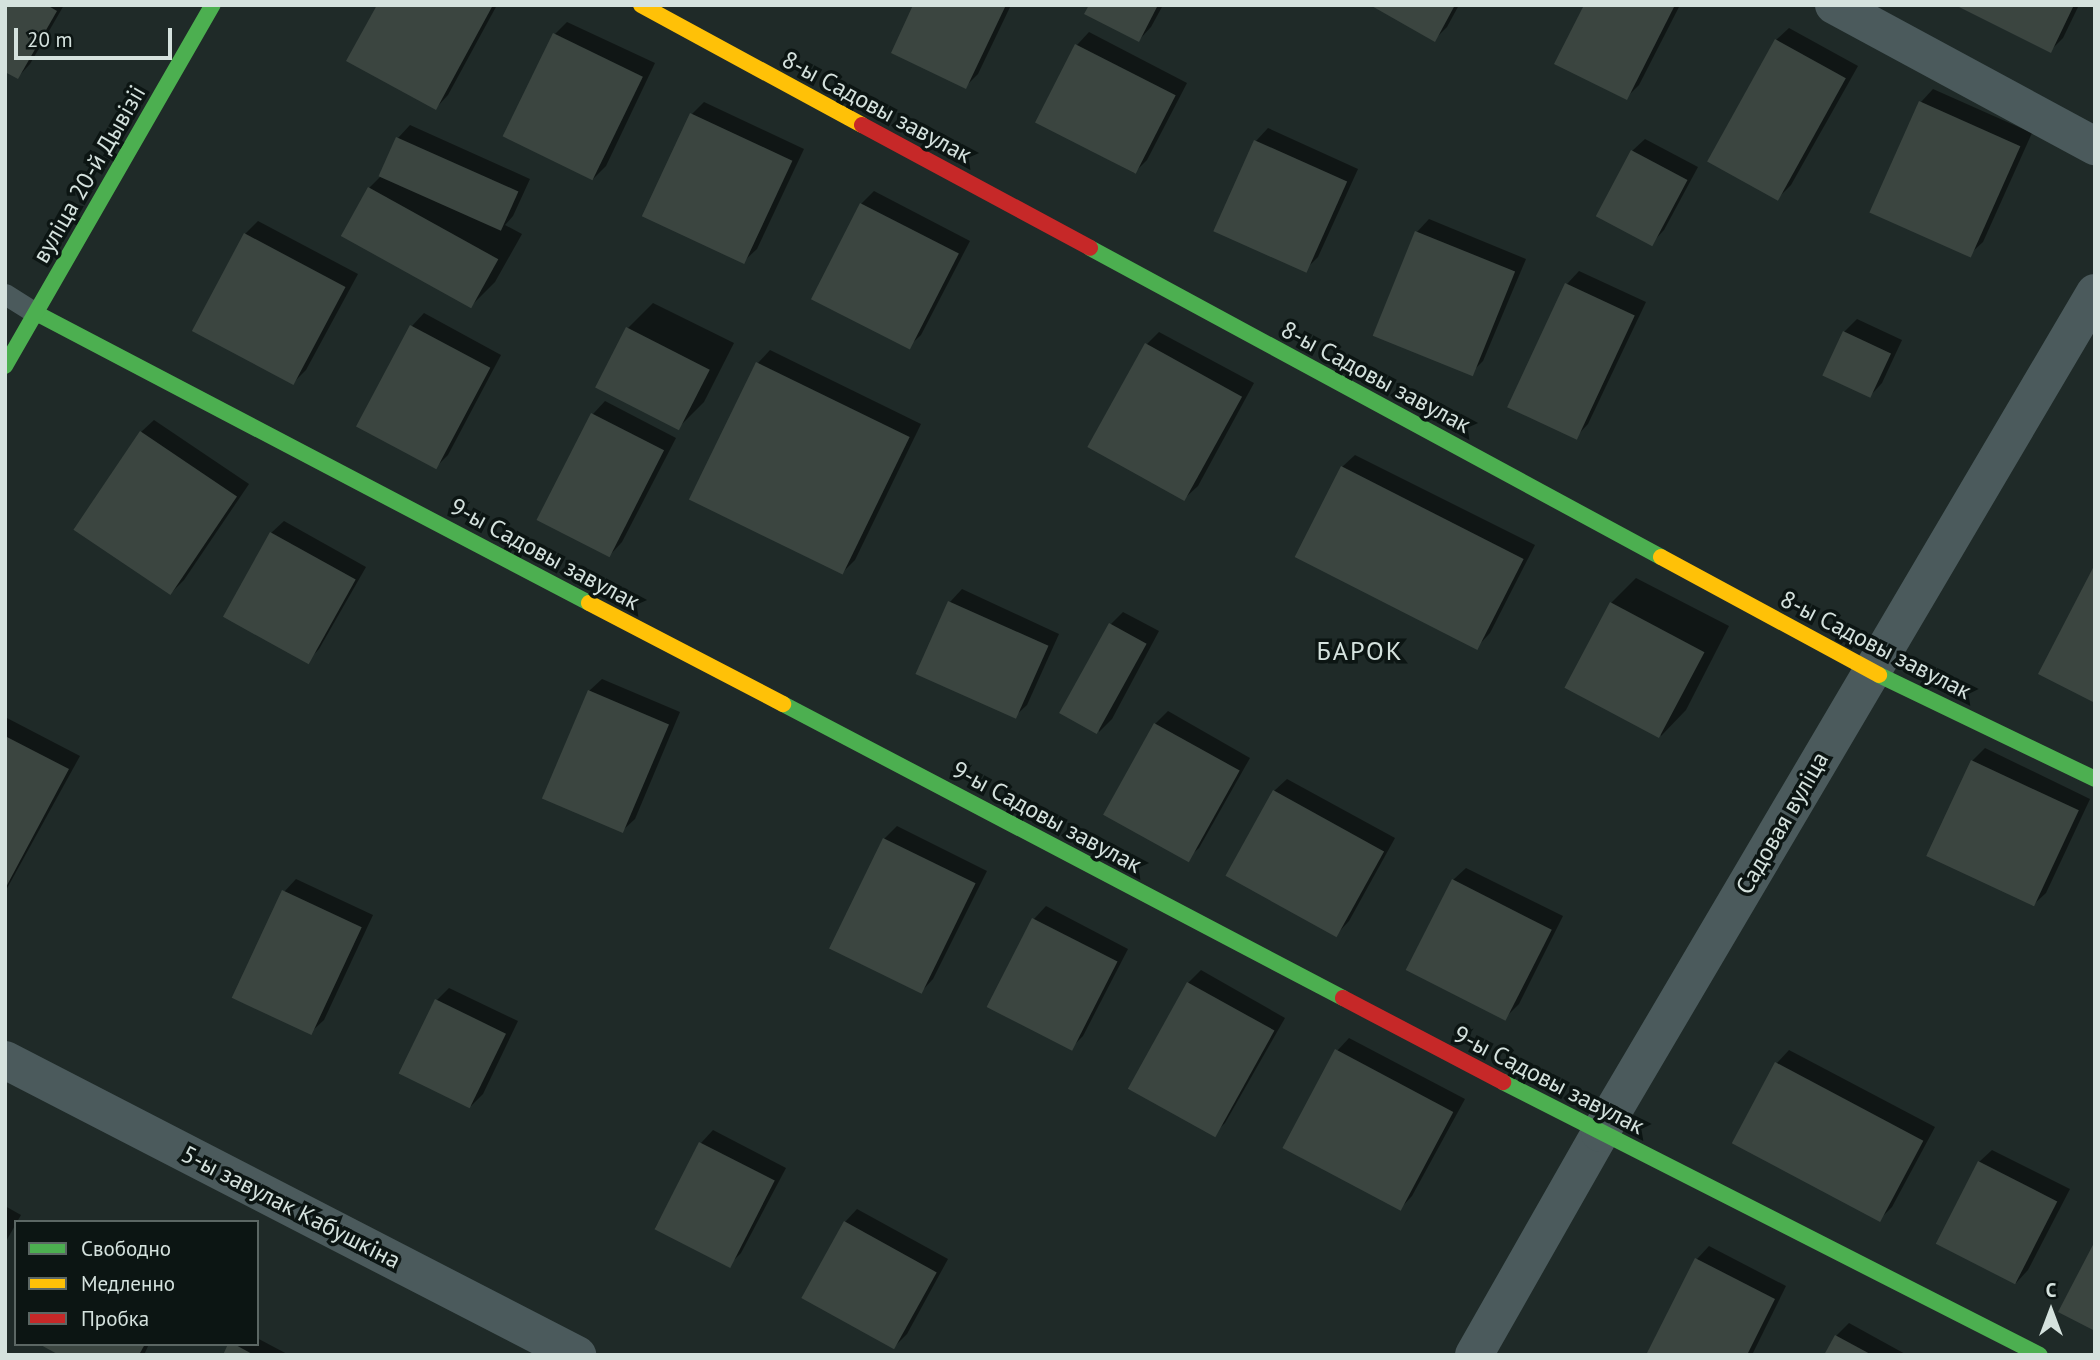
<!DOCTYPE html>
<html>
<head>
<meta charset="utf-8">
<style>
  body { margin:0 }
  #map { position:relative; width:2100px; height:1360px; overflow:hidden; background:#1f2a28; font-family:"PT Sans",sans-serif }
  div>[style] { position:absolute }
  .shadow>* { inset:0; background:#0007 }
  .building>* { inset:0; background:#3b4540; transform-origin:0 0 }
  .lane>* { height:21px; margin:-10.5px; padding:0 10.5px; transform-origin:10.5px; border-radius:10.5px; background:#4b5a5c }
  .street>* { height:38px; margin:-19px; padding:0 19px; transform-origin:19px; border-radius:19px; background:#4b5a5c }
  .fast>* { height:16px; margin:-8px; padding:0 8px; transform-origin:8px; border-radius:8px; background:#4caf50 }
  .slow>* { height:16px; margin:-8px; padding:0 8px; transform-origin:8px; border-radius:8px; background:#ffc107 }
  .jam>* { height:16px; margin:-8px; padding:0 8px; transform-origin:8px; border-radius:8px; background:#c62828 }
  span { translate:-50% -50%; white-space:nowrap; text-align:center; line-height:1.15; -webkit-text-stroke:7px #0c1513; paint-order:stroke }
  .street-label { font-size:24px; color:#d5e2de }
  .neighbourhood-label { font-size:26px; color:#d5e2de; letter-spacing:2px }
  .frame { position:absolute; inset:0; border:7px solid #d5e2de; pointer-events:none }
  .legend { position:absolute; left:14px; top:1220px; width:245px; height:126px; box-sizing:border-box; background:#0c1513; border:2px solid #5c6764; margin:0; padding:9px 12px; list-style:none; font-size:21px; color:#d5e2de }
  .legend li { display:flex; align-items:center; gap:14px; height:35px }
  .legend b { width:35px; border:2px solid #5c6764 }
  .north { position:absolute; left:2016px; top:1276px; width:70px; height:70px; -webkit-text-stroke:5px #0c1513; paint-order:stroke; rotate:0deg; font-size:19px; font-weight:700; line-height:28px; text-align:center; color:#d5e2de }
  .north::after { content:''; display:block; margin:auto; width:24px; height:32px; background:#d5e2de; clip-path:polygon(50% 0,100% 100%,50% 72%,0 100%) }
  .scale { position:absolute; left:14px; top:28px; width:158px; height:32px; box-sizing:border-box; border:4px solid #d5e2de; border-top:0; padding-left:9px; font-size:21px; line-height:24px; white-space:nowrap; color:#d5e2de; -webkit-text-stroke:5px #0c1513; paint-order:stroke }
</style>
</head>
<body>
<div id="map">
  <div class="shadow">
    <i style="clip-path:polygon(5px 5px,64px 5px,30px 64px,18px 77px)"></i>
    <i style="clip-path:polygon(379px 5px,497px 5px,448px 95px,436px 108px)"></i>
    <i style="clip-path:polygon(915px 5px,1011px 5px,978px 74px,966px 86px)"></i>
    <i style="clip-path:polygon(1091px 5px,1163px 5px,1151px 27px,1139px 40px)"></i>
    <i style="clip-path:polygon(1374px 5px,1459px 5px,1447px 27px,1434px 40px)"></i>
    <i style="clip-path:polygon(1586px 5px,1680px 5px,1639px 85px,1626px 98px)"></i>
    <i style="clip-path:polygon(1959px 5px,2079px 5px,2063px 38px,2051px 50px)"></i>
    <i style="clip-path:polygon(567px 22px,655px 63px,606px 166px,593px 179px,555px 34px)"></i>
    <i style="clip-path:polygon(1789px 28px,1858px 66px,1791px 185px,1778px 198px,1776px 40px)"></i>
    <i style="clip-path:polygon(1089px 32px,1187px 83px,1147px 160px,1134px 173px,1037px 121px,1077px 45px)"></i>
    <i style="clip-path:polygon(1933px 89px,2032px 133px,1983px 242px,1970px 254px,1921px 102px)"></i>
    <i style="clip-path:polygon(704px 102px,804px 149px,757px 249px,744px 261px,692px 114px)"></i>
    <i style="clip-path:polygon(410px 125px,530px 179px,513px 216px,505px 225px,522px 234px,495px 282px,470px 307px,369px 188px,381px 176px,398px 138px)"></i>
    <i style="clip-path:polygon(1268px 128px,1358px 169px,1318px 257px,1305px 270px,1215px 230px,1256px 141px)"></i>
    <i style="clip-path:polygon(1645px 139px,1698px 167px,1664px 230px,1652px 243px,1632px 151px)"></i>
    <i style="clip-path:polygon(874px 191px,970px 241px,921px 335px,908px 347px,861px 204px)"></i>
    <i style="clip-path:polygon(1429px 219px,1526px 259px,1483px 361px,1470px 374px,1417px 232px)"></i>
    <i style="clip-path:polygon(258px 221px,358px 274px,306px 370px,294px 382px,245px 234px)"></i>
    <i style="clip-path:polygon(1579px 271px,1646px 302px,1588px 424px,1576px 437px,1509px 406px,1567px 284px)"></i>
    <i style="clip-path:polygon(653px 303px,734px 343px,704px 402px,679px 427px,627px 329px)"></i>
    <i style="clip-path:polygon(424px 313px,501px 355px,448px 455px,435px 468px,412px 326px)"></i>
    <i style="clip-path:polygon(1857px 319px,1902px 340px,1882px 383px,1870px 396px,1844px 332px)"></i>
    <i style="clip-path:polygon(1159px 332px,1254px 383px,1198px 486px,1185px 498px,1147px 344px)"></i>
    <i style="clip-path:polygon(770px 350px,921px 424px,855px 560px,843px 572px,691px 498px,758px 363px)"></i>
    <i style="clip-path:polygon(605px 401px,676px 438px,622px 542px,610px 555px,539px 519px,593px 414px)"></i>
    <i style="clip-path:polygon(154px 420px,249px 484px,184px 580px,172px 592px,141px 432px)"></i>
    <i style="clip-path:polygon(1355px 455px,1535px 545px,1490px 633px,1478px 646px,1342px 467px)"></i>
    <i style="clip-path:polygon(284px 521px,366px 567px,319px 649px,307px 662px,271px 533px)"></i>
    <i style="clip-path:polygon(1636px 578px,1729px 626px,1686px 710px,1661px 736px,1611px 603px)"></i>
    <i style="clip-path:polygon(962px 589px,1059px 634px,1027px 705px,1014px 717px,917px 673px,950px 602px)"></i>
    <i style="clip-path:polygon(1123px 612px,1159px 631px,1112px 719px,1099px 732px,1110px 625px)"></i>
    <i style="clip-path:polygon(602px 679px,680px 712px,635px 819px,622px 831px,589px 691px)"></i>
    <i style="clip-path:polygon(1168px 711px,1250px 758px,1199px 848px,1186px 860px,1155px 724px)"></i>
    <i style="clip-path:polygon(7px 718px,80px 756px,5px 892px,5px 720px)"></i>
    <i style="clip-path:polygon(1985px 748px,2090px 799px,2046px 893px,2033px 905px,1972px 761px)"></i>
    <i style="clip-path:polygon(1287px 779px,1395px 838px,1349px 921px,1337px 934px,1274px 791px)"></i>
    <i style="clip-path:polygon(897px 826px,987px 871px,933px 979px,921px 992px,884px 839px)"></i>
    <i style="clip-path:polygon(1466px 868px,1563px 916px,1519px 1004px,1506px 1017px,1453px 880px)"></i>
    <i style="clip-path:polygon(296px 879px,373px 915px,324px 1020px,311px 1032px,284px 892px)"></i>
    <i style="clip-path:polygon(1046px 906px,1128px 949px,1083px 1036px,1071px 1048px,989px 1007px,1034px 919px)"></i>
    <i style="clip-path:polygon(1201px 970px,1285px 1018px,1225px 1123px,1213px 1135px,1188px 983px)"></i>
    <i style="clip-path:polygon(449px 988px,518px 1021px,483px 1094px,471px 1106px,437px 1000px)"></i>
    <i style="clip-path:polygon(1349px 1038px,1465px 1099px,1412px 1196px,1400px 1209px,1337px 1051px)"></i>
    <i style="clip-path:polygon(1789px 1050px,1935px 1127px,1892px 1207px,1880px 1219px,1777px 1063px)"></i>
    <i style="clip-path:polygon(713px 1130px,786px 1168px,741px 1253px,728px 1266px,655px 1228px,701px 1143px)"></i>
    <i style="clip-path:polygon(1992px 1150px,2070px 1189px,2028px 1270px,2016px 1283px,1979px 1162px)"></i>
    <i style="clip-path:polygon(5px 1206px,21px 1215px,5px 1243px)"></i>
    <i style="clip-path:polygon(857px 1209px,948px 1259px,907px 1334px,894px 1347px,845px 1222px)"></i>
    <i style="clip-path:polygon(1709px 1246px,1786px 1286px,1752px 1355px,1648px 1355px,1697px 1259px)"></i>
    <i style="clip-path:polygon(1849px 1323px,1907px 1355px,1826px 1355px,1836px 1336px)"></i>
    <i style="clip-path:polygon(257px 1338px,289px 1355px,225px 1355px,230px 1344px,257px 1344px)"></i>
    <i style="clip-path:polygon(43px 1344px,149px 1344px,144px 1355px,63px 1355px)"></i>
  </div>
  <div class="building">
    <i style="clip-path:polygon(5px 5px,47px 5px,57px 11px,18px 79px,5px 72px)"></i>
    <i style="clip-path:polygon(377px 5px,493px 5px,436px 110px,346px 61px)"></i>
    <i style="clip-path:polygon(913px 5px,1006px 5px,966px 89px,891px 53px)"></i>
    <i style="clip-path:polygon(1089px 5px,1158px 5px,1139px 42px,1084px 14px)"></i>
    <i style="clip-path:polygon(1370px 5px,1455px 5px,1435px 42px)"></i>
    <i style="clip-path:polygon(1584px 5px,1675px 5px,1627px 100px,1554px 64px)"></i>
    <i style="clip-path:polygon(1955px 5px,2074px 5px,2051px 53px)"></i>
    <i style="left:553px;top:33px;width:100px;height:115px;rotate:26deg"></i>
    <i style="left:1775px;top:39px;width:81px;height:140px;rotate:29deg"></i>
    <i style="left:1075px;top:44px;width:113px;height:88px;rotate:27deg"></i>
    <i style="left:1919px;top:101px;width:111px;height:122px;rotate:24deg"></i>
    <i style="left:690px;top:113px;width:113px;height:114px;rotate:25deg"></i>
    <i style="left:396px;top:137px;width:134px;height:43px;rotate:24deg"></i>
    <i style="left:1254px;top:140px;width:102px;height:100px;rotate:24deg"></i>
    <i style="left:1631px;top:150px;width:64px;height:75px;rotate:28deg"></i>
    <i style="left:368px;top:187px;width:149px;height:56px;rotate:29deg"></i>
    <i style="left:860px;top:203px;width:111px;height:108px;rotate:27deg"></i>
    <i style="left:1415px;top:231px;width:108px;height:113px;rotate:22deg"></i>
    <i style="left:244px;top:233px;width:115px;height:111px;rotate:28deg"></i>
    <i style="left:1565px;top:283px;width:77px;height:137px;rotate:25deg"></i>
    <i style="left:410px;top:325px;width:91px;height:115px;rotate:28deg"></i>
    <i style="left:626px;top:327px;width:94px;height:68px;rotate:27deg"></i>
    <i style="left:1843px;top:331px;width:53px;height:49px;rotate:25deg"></i>
    <i style="left:1145px;top:343px;width:111px;height:119px;rotate:29deg"></i>
    <i style="left:756px;top:362px;width:171px;height:153px;rotate:26deg"></i>
    <i style="left:591px;top:413px;width:82px;height:120px;rotate:27deg"></i>
    <i style="left:140px;top:431px;width:117px;height:119px;rotate:34deg"></i>
    <i style="left:1341px;top:466px;width:205px;height:102px;rotate:27deg"></i>
    <i style="left:270px;top:532px;width:98px;height:97px;rotate:29deg"></i>
    <i style="clip-path:polygon(2095px 564px,2095px 703px,2038px 674px)"></i>
    <i style="left:948px;top:601px;width:110px;height:80px;rotate:24deg"></i>
    <i style="left:1610px;top:602px;width:107px;height:97px;rotate:28deg"></i>
    <i style="left:1109px;top:623px;width:43px;height:103px;rotate:29deg"></i>
    <i style="left:588px;top:690px;width:88px;height:118px;rotate:23deg"></i>
    <i style="left:1154px;top:723px;width:98px;height:105px;rotate:29deg"></i>
    <i style="clip-path:polygon(5px 736px,69px 769px,5px 889px)"></i>
    <i style="left:1971px;top:760px;width:119px;height:106px;rotate:25deg"></i>
    <i style="left:1273px;top:790px;width:127px;height:98px;rotate:29deg"></i>
    <i style="left:883px;top:838px;width:103px;height:123px;rotate:26deg"></i>
    <i style="left:1452px;top:879px;width:112px;height:102px;rotate:27deg"></i>
    <i style="left:282px;top:890px;width:88px;height:119px;rotate:25deg"></i>
    <i style="left:1032px;top:918px;width:96px;height:100px;rotate:27deg"></i>
    <i style="left:1187px;top:982px;width:100px;height:122px;rotate:29deg"></i>
    <i style="left:435px;top:999px;width:79px;height:83px;rotate:26deg"></i>
    <i style="left:1335px;top:1049px;width:134px;height:112px;rotate:28deg"></i>
    <i style="left:1775px;top:1062px;width:168px;height:92px;rotate:28deg"></i>
    <i style="left:699px;top:1142px;width:85px;height:98px;rotate:27deg"></i>
    <i style="left:1978px;top:1161px;width:89px;height:93px;rotate:27deg"></i>
    <i style="left:844px;top:1221px;width:106px;height:88px;rotate:29deg"></i>
    <i style="clip-path:polygon(2095px 1241px,2095px 1331px,2058px 1312px)"></i>
    <i style="clip-path:polygon(1695px 1258px,1775px 1299px,1747px 1355px,1646px 1355px)"></i>
    <i style="clip-path:polygon(1835px 1335px,1872px 1355px,1824px 1355px)"></i>
    <i style="clip-path:polygon(39px 1344px,145px 1344px,139px 1355px,59px 1355px)"></i>
    <i style="clip-path:polygon(228px 1344px,234px 1344px,254px 1355px,223px 1355px)"></i>
  </div>
  <div class="lane">
    <i style="left:5px;top:294px;width:36px;rotate:32deg"></i>
  </div>
  <div class="street">
    <i style="left:1834px;top:5px;width:297px;rotate:28.4deg"></i>
    <i style="left:5px;top:1060px;width:644px;rotate:27.28deg"></i>
    <i style="left:1474px;top:1355px;width:255px;rotate:-60.4deg"></i>
    <i style="left:1600px;top:1133px;width:975px;rotate:-59.49deg"></i>
  </div>
  <div class="fast">
    <i style="left:1090px;top:248px;width:649px;rotate:28.42deg"></i>
    <i style="left:36px;top:313px;width:624px;rotate:27.67deg"></i>
    <i style="left:5px;top:366px;width:417px;rotate:-60.1deg"></i>
    <i style="left:1879px;top:675px;width:240px;rotate:25.7deg"></i>
    <i style="left:783px;top:704px;width:632px;rotate:27.7deg"></i>
    <i style="left:1503px;top:1082px;width:602px;rotate:26.95deg"></i>
  </div>
  <div class="slow">
    <i style="left:641px;top:5px;width:251px;rotate:28.5deg"></i>
    <i style="left:1661px;top:557px;width:248px;rotate:28.4deg"></i>
    <i style="left:589px;top:603px;width:219px;rotate:27.5deg"></i>
  </div>
  <div class="jam">
    <i style="left:862px;top:125px;width:259px;rotate:28.3deg"></i>
    <i style="left:1343px;top:998px;width:181px;rotate:27.7deg"></i>
  </div>
  <div class="street-label">
    <span style="left:877px;top:107px;rotate:28deg">8-ы Садовы завулак</span>
    <span style="left:89px;top:174px;rotate:-60deg">вуліца 20-й Дывізіі</span>
    <span style="left:1376px;top:377px;rotate:28deg">8-ы Садовы завулак</span>
    <span style="left:545px;top:554px;rotate:28deg">9-ы Садовы завулак</span>
    <span style="left:1876px;top:645px;rotate:27deg">8-ы Садовы завулак</span>
    <span style="left:1047px;top:817px;rotate:28deg">9-ы Садовы завулак</span>
    <span style="left:1782px;top:823px;rotate:-60deg">Садовая вуліца</span>
    <span style="left:1549px;top:1080px;rotate:27deg">9-ы Садовы завулак</span>
    <span style="left:291px;top:1207px;rotate:27deg">5-ы завулак Кабушкіна</span>
  </div>
  <div class="neighbourhood-label">
    <span style="left:1360px;top:651px">БАРОК</span>
  </div>
  <div class="frame"></div>
  <ul class="legend">
  <li><b style="height:9px;background:#4caf50"></b>Свободно</li>
  <li><b style="height:9px;background:#ffc107"></b>Медленно</li>
  <li><b style="height:9px;background:#c62828"></b>Пробка</li>
  </ul>
  <div class="north">С</div>
  <div class="scale">20 m</div>
</div>
</body>
</html>
